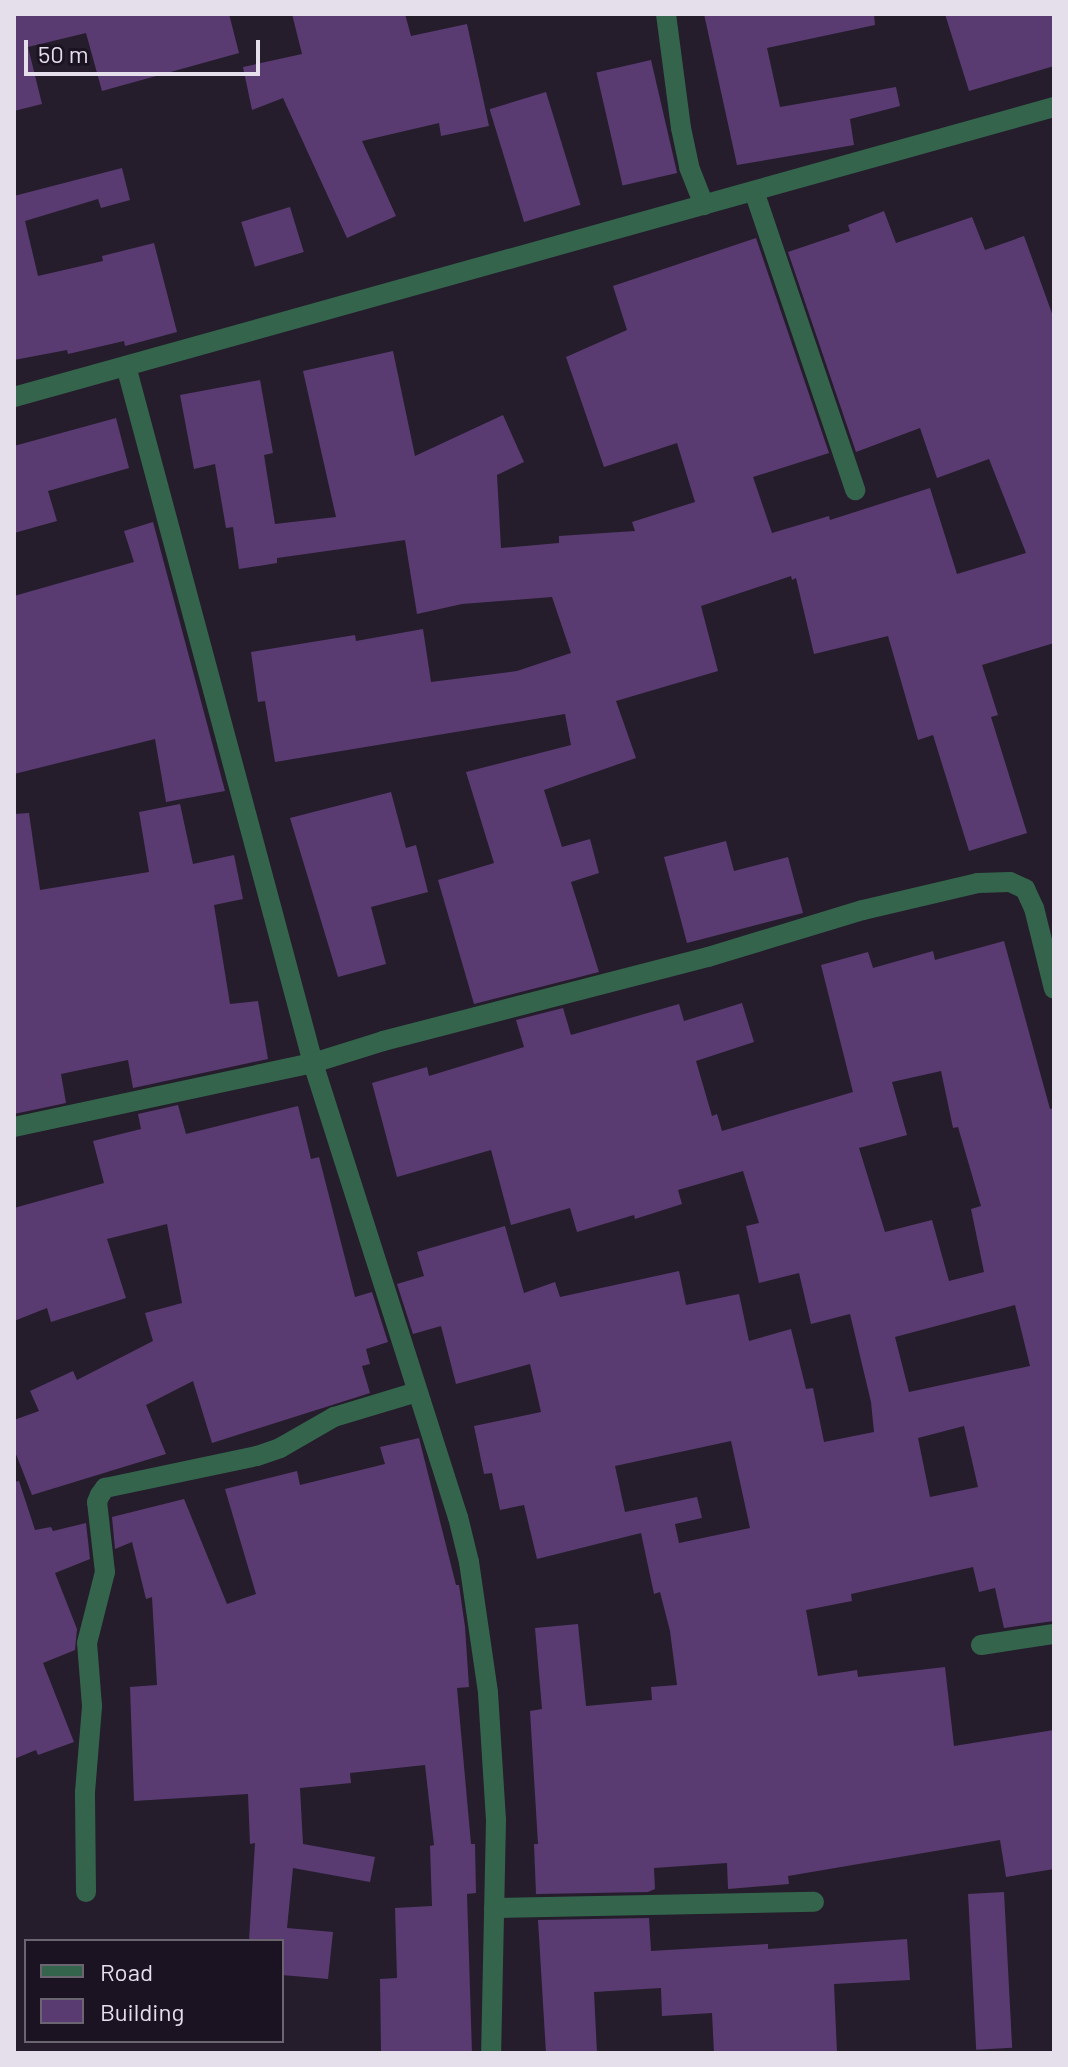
<!DOCTYPE html>
<html>
<head>
<meta charset="utf-8">
<style>
  body { margin:0 }
  #map { position:relative; width:1068px; height:2067px; overflow:hidden; background:#251d2c; font-family:Barlow,sans-serif }
  div>[style] { position:absolute }
  .building>* { inset:0; background:#593b71; transform-origin:0 0 }
  .minor>* { height:20px; margin:-10px; padding:0 10px; transform-origin:10px; border-radius:10px; background:#34654c }
  span { translate:-50% -50%; white-space:nowrap; text-align:center; line-height:1.15; -webkit-text-stroke:7px #1b1322; paint-order:stroke }
  .frame { position:absolute; inset:0; border:16px solid #e4dfea; pointer-events:none }
  .legend { position:absolute; left:24px; top:1939px; width:260px; height:104px; box-sizing:border-box; background:#1b1322; border:2px solid #6b6572; margin:0; padding:10px 14px; list-style:none; font-size:24px; color:#e4dfea }
  .legend li { display:flex; align-items:center; gap:16px; height:40px }
  .legend b { width:40px; border:2px solid #6b6572 }
  .scale { position:absolute; left:24px; top:40px; width:236px; height:36px; box-sizing:border-box; border:4px solid #e4dfea; border-top:0; padding-left:10px; font-size:24px; line-height:28px; white-space:nowrap; color:#e4dfea; -webkit-text-stroke:6px #1b1322; paint-order:stroke }
</style>
</head>
<body>
<div id="map">
  <div class="building">
    <i style="clip-path:polygon(14px 14px,229px 14px,239px 53px,102px 91px,86px 33px,28px 47px,42px 104px,14px 111px)"></i>
    <i style="clip-path:polygon(292px 14px,405px 14px,411px 36px,467px 24px,489px 126px,441px 136px,439px 123px,362px 141px,396px 216px,347px 238px,283px 98px,252px 110px,243px 67px,302px 54px)"></i>
    <i style="clip-path:polygon(704px 14px,874px 14px,875px 25px,767px 48px,780px 107px,896px 87px,900px 106px,850px 119px,854px 145px,737px 165px)"></i>
    <i style="clip-path:polygon(945px 14px,1054px 14px,1054px 66px,969px 91px)"></i>
    <i style="left:651px;top:60px;width:116px;height:56px;rotate:77deg"></i>
    <i style="left:546px;top:92px;width:118px;height:59px;rotate:73deg"></i>
    <i style="clip-path:polygon(122px 168px,130px 200px,101px 208px,98px 199px,25px 221px,38px 276px,103px 261px,102px 256px,154px 243px,177px 332px,125px 346px,124px 341px,68px 354px,67px 350px,14px 360px,14px 196px)"></i>
    <i style="left:290px;top:207px;width:47px;height:51px;rotate:73deg"></i>
    <i style="clip-path:polygon(884px 211px,896px 243px,972px 217px,985px 250px,1024px 236px,1054px 319px,1054px 643px,982px 665px,998px 715px,991px 717px,1027px 833px,969px 851px,933px 735px,918px 740px,888px 636px,814px 654px,796px 578px,792px 580px,791px 576px,701px 606px,718px 671px,616px 701px,636px 758px,544px 790px,562px 847px,590px 839px,599px 873px,571px 882px,599px 972px,474px 1004px,438px 880px,494px 863px,466px 772px,571px 745px,565px 714px,275px 762px,265px 701px,258px 702px,251px 652px,355px 635px,356px 641px,423px 629px,431px 682px,517px 671px,571px 653px,552px 597px,462px 604px,417px 614px,405px 540px,277px 558px,277px 563px,239px 569px,233px 527px,226px 528px,215px 464px,194px 469px,180px 395px,260px 380px,273px 453px,264px 455px,275px 524px,336px 517px,303px 371px,393px 351px,415px 456px,503px 415px,524px 462px,497px 475px,501px 548px,559px 543px,559px 536px,635px 531px,632px 522px,695px 502px,677px 443px,604px 467px,566px 357px,627px 330px,613px 286px,756px 238px,829px 453px,753px 477px,772px 533px,829px 516px,830px 520px,930px 488px,957px 574px,1026px 553px,989px 459px,937px 478px,920px 428px,856px 452px,788px 252px,850px 231px,848px 225px)"></i>
    <i style="clip-path:polygon(116px 418px,129px 468px,48px 491px,57px 521px,14px 533px,14px 446px)"></i>
    <i style="clip-path:polygon(153px 522px,225px 791px,166px 802px,155px 739px,14px 774px,14px 596px,134px 562px,124px 531px)"></i>
    <i style="clip-path:polygon(391px 792px,406px 848px,416px 845px,428px 892px,371px 907px,386px 964px,338px 977px,290px 818px)"></i>
    <i style="clip-path:polygon(180px 804px,193px 864px,234px 855px,243px 899px,214px 905px,230px 1004px,258px 1001px,268px 1059px,133px 1088px,128px 1060px,61px 1074px,66px 1103px,14px 1114px,14px 814px,29px 813px,40px 890px,149px 872px,139px 812px)"></i>
    <i style="clip-path:polygon(726px 841px,734px 871px,788px 857px,803px 913px,687px 943px,664px 857px)"></i>
    <i style="clip-path:polygon(evenodd,1004px 941px,1050px 1109px,1054px 1108px,1054px 1621px,1004px 1628px,995px 1588px,979px 1592px,973px 1567px,851px 1594px,852px 1601px,806px 1610px,818px 1676px,857px 1670px,858px 1677px,945px 1667px,954px 1746px,1054px 1730px,1054px 1869px,1006px 1877px,1000px 1840px,788px 1876px,789px 1884px,728px 1889px,727px 1863px,654px 1868px,655px 1889px,648px 1892px,536px 1894px,534px 1844px,538px 1844px,530px 1711px,542px 1709px,535px 1628px,578px 1624px,586px 1706px,652px 1700px,651px 1687px,677px 1685px,670px 1631px,660px 1592px,654px 1594px,641px 1533px,537px 1559px,524px 1505px,500px 1510px,492px 1473px,484px 1474px,474px 1426px,541px 1412px,530px 1364px,456px 1384px,441px 1326px,413px 1334px,397px 1284px,424px 1276px,417px 1252px,505px 1226px,524px 1293px,555px 1282px,560px 1297px,679px 1271px,686px 1305px,739px 1294px,749px 1341px,791px 1329px,806px 1389px,813px 1388px,824px 1442px,874px 1432px,871px 1402px,850px 1314px,811px 1324px,799px 1273px,759px 1283px,746px 1226px,759px 1223px,743px 1171px,678px 1190px,682px 1204px,635px 1219px,634px 1215px,577px 1232px,570px 1208px,511px 1225px,491px 1150px,397px 1177px,372px 1083px,427px 1067px,429px 1076px,524px 1047px,516px 1020px,563px 1008px,571px 1035px,679px 1004px,684px 1021px,742px 1003px,754px 1042px,696px 1061px,712px 1116px,717px 1114px,722px 1131px,853px 1092px,821px 965px,868px 952px,873px 968px,933px 951px,935px 960px,1004px 941px,941px 1071px,953px 1128px,958px 1127px,981px 1206px,971px 1209px,984px 1272px,949px 1281px,932px 1220px,885px 1232px,859px 1148px,907px 1135px,892px 1082px,941px 1071px,1004px 941px,1015px 1305px,1030px 1366px,909px 1392px,895px 1337px,1015px 1305px,1004px 941px,964px 1426px,978px 1487px,930px 1497px,918px 1438px,964px 1426px,1004px 941px,731px 1441px,750px 1528px,679px 1543px,675px 1524px,702px 1518px,697px 1497px,625px 1512px,615px 1466px,731px 1441px)"></i>
    <i style="clip-path:polygon(178px 1105px,186px 1134px,298px 1106px,311px 1159px,319px 1157px,355px 1297px,372px 1292px,388px 1342px,366px 1349px,370px 1364px,362px 1366px,370px 1393px,212px 1443px,193px 1381px,146px 1405px,166px 1454px,32px 1495px,14px 1449px,14px 1420px,39px 1411px,30px 1391px,73px 1371px,77px 1380px,153px 1341px,145px 1313px,182px 1303px,167px 1224px,107px 1239px,126px 1298px,51px 1322px,47px 1308px,14px 1321px,14px 1208px,104px 1183px,93px 1141px,141px 1129px,138px 1114px)"></i>
    <i style="clip-path:polygon(419px 1438px,456px 1585px,459px 1585px,465px 1627px,469px 1687px,457px 1688px,471px 1844px,475px 1844px,476px 1893px,467px 1894px,472px 2053px,381px 2053px,380px 1979px,397px 1978px,395px 1908px,432px 1906px,430px 1846px,434px 1845px,425px 1765px,350px 1773px,351px 1783px,300px 1788px,303px 1844px,375px 1857px,370px 1882px,293px 1868px,287px 1928px,333px 1932px,328px 1979px,282px 1975px,282px 1941px,249px 1941px,255px 1843px,250px 1844px,248px 1794px,134px 1801px,130px 1687px,157px 1685px,152px 1597px,146px 1599px,132px 1542px,115px 1549px,112px 1517px,184px 1499px,227px 1604px,256px 1594px,225px 1489px,297px 1471px,300px 1485px,385px 1464px,380px 1447px)"></i>
    <i style="clip-path:polygon(19px 1481px,35px 1530px,51px 1527px,53px 1531px,86px 1523px,90px 1559px,55px 1573px,77px 1629px,75px 1650px,43px 1663px,74px 1742px,38px 1755px,36px 1750px,14px 1759px,14px 1482px)"></i>
    <i style="left:1004px;top:1892px;width:156px;height:36px;rotate:87deg"></i>
    <i style="clip-path:polygon(649px 1918px,651px 1951px,768px 1944px,768px 1949px,907px 1939px,910px 1980px,834px 1984px,837px 2053px,714px 2053px,712px 2013px,662px 2016px,661px 1988px,594px 1992px,597px 2053px,546px 2053px,538px 1920px)"></i>
  </div>
  <div class="minor">
    <i style="left:666px;top:14px;width:115px;rotate:82.5deg"></i>
    <i style="left:681px;top:128px;width:40px;rotate:78deg"></i>
    <i style="left:689px;top:167px;width:41px;rotate:68.5deg"></i>
    <i style="left:754px;top:191px;width:316px;rotate:71.3deg"></i>
    <i style="left:126px;top:366px;width:722px;rotate:74.98deg"></i>
    <i style="left:313px;top:1063px;width:477px;rotate:72.3deg"></i>
    <i style="left:458px;top:1517px;width:46px;rotate:76.3deg"></i>
    <i style="left:469px;top:1562px;width:132px;rotate:81.7deg"></i>
    <i style="left:488px;top:1693px;width:127px;rotate:86.4deg"></i>
    <i style="left:496px;top:1820px;width:233px;rotate:91.2deg"></i>
    <i style="left:14px;top:397px;width:1080px;rotate:-15.58deg"></i>
    <i style="left:14px;top:1127px;width:306px;rotate:-12.1deg"></i>
    <i style="left:313px;top:1063px;width:73px;rotate:-17.4deg"></i>
    <i style="left:383px;top:1041px;width:336px;rotate:-14.5deg"></i>
    <i style="left:708px;top:957px;width:162px;rotate:-16.9deg"></i>
    <i style="left:863px;top:910px;width:118px;rotate:-13.2deg"></i>
    <i style="left:978px;top:883px;width:32px;rotate:-2deg"></i>
    <i style="left:1010px;top:882px;width:17px;rotate:25deg"></i>
    <i style="left:1025px;top:889px;width:21px;rotate:65deg"></i>
    <i style="left:1034px;top:908px;width:83px;rotate:76.1deg"></i>
    <i style="left:981px;top:1645px;width:74px;rotate:-8.6deg"></i>
    <i style="left:86px;top:1892px;width:100px;rotate:-90.6deg"></i>
    <i style="left:85px;top:1792px;width:86px;rotate:-85.3deg"></i>
    <i style="left:92px;top:1706px;width:63px;rotate:-94.5deg"></i>
    <i style="left:87px;top:1643px;width:73px;rotate:-75.8deg"></i>
    <i style="left:105px;top:1572px;width:70px;rotate:-96.5deg"></i>
    <i style="left:97px;top:1502px;width:8px;rotate:-67deg"></i>
    <i style="left:100px;top:1495px;width:9px;rotate:-54deg"></i>
    <i style="left:105px;top:1488px;width:155px;rotate:-11.9deg"></i>
    <i style="left:257px;top:1456px;width:24px;rotate:-19deg"></i>
    <i style="left:280px;top:1448px;width:62px;rotate:-29.9deg"></i>
    <i style="left:334px;top:1417px;width:87px;rotate:-16.8deg"></i>
    <i style="left:494px;top:1908px;width:320px;rotate:-1.1deg"></i>
  </div>
  <div class="frame"></div>
  <ul class="legend">
  <li><b style="height:10px;background:#34654c"></b>Road</li>
  <li><b style="height:22px;background:#593b71"></b>Building</li>
  </ul>
  <div class="scale">50 m</div>
</div>
</body>
</html>
